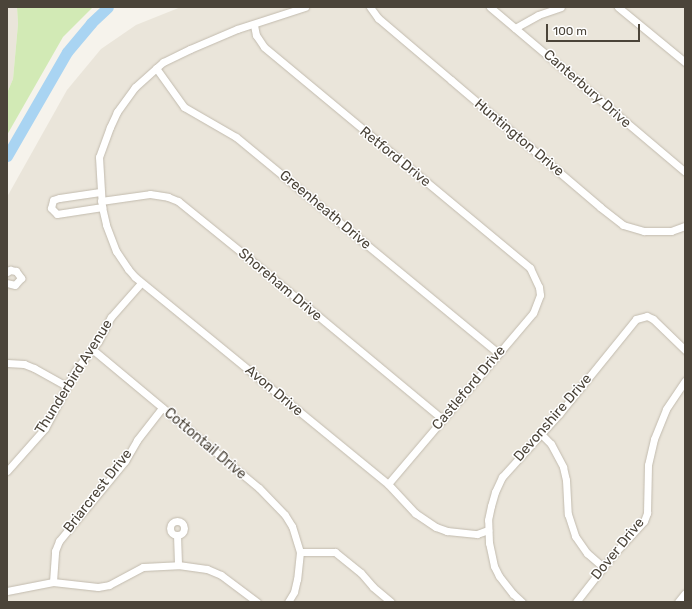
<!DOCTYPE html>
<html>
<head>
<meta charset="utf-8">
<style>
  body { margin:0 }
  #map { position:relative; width:692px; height:609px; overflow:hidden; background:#f6f3ec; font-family:Rubik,sans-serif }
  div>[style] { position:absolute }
  .residential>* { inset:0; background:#eae5da }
  .green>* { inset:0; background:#d2eab5 }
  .river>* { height:11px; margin:-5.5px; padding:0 5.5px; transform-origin:5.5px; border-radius:5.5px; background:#a9d4f2 }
  .roads { filter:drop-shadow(0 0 1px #c2bbae) drop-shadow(0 0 1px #c2bbae) }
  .street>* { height:7px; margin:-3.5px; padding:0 3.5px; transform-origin:3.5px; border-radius:3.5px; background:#fff }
  .street>.ring { margin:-3.5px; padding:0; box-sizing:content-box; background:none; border:7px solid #fff; border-radius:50% }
  span { translate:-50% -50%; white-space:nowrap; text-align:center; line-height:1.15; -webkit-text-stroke:3px #fff; paint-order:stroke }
  .street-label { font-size:14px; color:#4b4439 }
  .frame { position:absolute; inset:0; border:8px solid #4b4439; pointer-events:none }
  .scale { position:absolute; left:546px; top:24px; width:94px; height:18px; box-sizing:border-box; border:2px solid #4b4439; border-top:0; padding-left:5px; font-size:12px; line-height:14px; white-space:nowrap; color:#4b4439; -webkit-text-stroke:3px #fff; paint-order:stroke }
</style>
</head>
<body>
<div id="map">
  <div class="residential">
    <i style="clip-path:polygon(7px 7px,17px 7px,18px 24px,13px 79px,7px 93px)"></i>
    <i style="clip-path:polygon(181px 7px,685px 7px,685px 602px,7px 602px,7px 197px,67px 90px,101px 49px,136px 25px)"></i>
  </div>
  <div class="green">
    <i style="clip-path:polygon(17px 7px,93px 7px,63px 37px,7px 135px,7px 93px,13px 79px,18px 24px)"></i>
  </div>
  <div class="river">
    <i style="left:7px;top:156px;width:120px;rotate:-60deg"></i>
    <i style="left:67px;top:52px;width:38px;rotate:-50deg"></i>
    <i style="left:91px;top:23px;width:23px;rotate:-43deg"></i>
  </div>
  <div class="roads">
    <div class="street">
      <i style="left:305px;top:7px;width:71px;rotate:162.1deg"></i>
      <i style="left:237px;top:29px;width:51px;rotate:156.9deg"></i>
      <i style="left:190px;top:49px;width:30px;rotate:154deg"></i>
      <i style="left:163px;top:62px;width:38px;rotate:138deg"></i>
      <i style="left:135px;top:87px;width:31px;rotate:126deg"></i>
      <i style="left:117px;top:112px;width:17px;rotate:115deg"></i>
      <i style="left:110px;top:127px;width:32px;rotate:110deg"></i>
      <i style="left:99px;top:157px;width:50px;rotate:86.6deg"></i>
      <i style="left:102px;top:207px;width:18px;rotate:77deg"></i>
      <i style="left:106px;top:225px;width:28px;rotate:69deg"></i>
      <i style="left:116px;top:251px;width:22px;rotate:56deg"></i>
      <i style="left:128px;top:269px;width:11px;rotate:49deg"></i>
      <i style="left:135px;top:277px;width:327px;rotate:39.3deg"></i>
      <i style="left:388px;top:484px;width:40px;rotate:47deg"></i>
      <i style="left:415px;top:513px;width:25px;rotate:34deg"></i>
      <i style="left:436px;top:527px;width:12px;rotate:20deg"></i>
      <i style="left:447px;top:531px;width:30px;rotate:6deg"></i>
      <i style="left:477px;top:534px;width:12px;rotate:-20deg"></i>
      <i style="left:370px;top:7px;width:14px;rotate:54deg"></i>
      <i style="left:378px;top:18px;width:96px;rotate:40.3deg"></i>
      <i style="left:451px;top:80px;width:196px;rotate:40.4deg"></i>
      <i style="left:600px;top:207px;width:29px;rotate:38deg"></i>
      <i style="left:623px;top:225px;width:22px;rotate:16deg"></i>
      <i style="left:644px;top:231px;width:27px"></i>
      <i style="left:671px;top:231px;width:15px;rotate:-20deg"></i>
      <i style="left:490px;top:7px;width:255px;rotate:40.2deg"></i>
      <i style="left:618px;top:7px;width:87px;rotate:39.4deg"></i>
      <i style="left:254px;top:25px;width:10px;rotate:79deg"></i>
      <i style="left:256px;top:35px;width:14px;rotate:56deg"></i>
      <i style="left:264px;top:47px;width:346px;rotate:39.7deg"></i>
      <i style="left:530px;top:268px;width:21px;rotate:65deg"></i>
      <i style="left:539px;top:287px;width:8px;rotate:83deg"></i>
      <i style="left:540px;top:295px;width:19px;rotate:111deg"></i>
      <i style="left:533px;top:313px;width:224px;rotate:130.3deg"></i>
      <i style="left:515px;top:28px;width:26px;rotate:-29deg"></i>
      <i style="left:538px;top:15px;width:24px;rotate:-19deg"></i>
      <i style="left:156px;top:68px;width:48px;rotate:54.3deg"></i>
      <i style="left:184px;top:107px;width:60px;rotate:30deg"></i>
      <i style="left:236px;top:137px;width:340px;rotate:39.5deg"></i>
      <i style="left:100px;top:192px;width:41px;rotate:171.7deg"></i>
      <i style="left:59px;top:198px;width:6px;rotate:162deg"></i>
      <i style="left:53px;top:200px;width:8px;rotate:104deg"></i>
      <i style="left:51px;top:208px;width:8px;rotate:45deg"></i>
      <i style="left:57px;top:214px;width:46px;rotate:-8.8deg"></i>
      <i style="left:101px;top:201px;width:49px;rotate:-8.1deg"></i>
      <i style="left:150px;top:194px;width:18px;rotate:9deg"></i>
      <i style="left:168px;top:197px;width:11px;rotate:22deg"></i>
      <i style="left:178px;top:201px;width:87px;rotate:39deg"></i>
      <i style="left:246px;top:256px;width:255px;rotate:39.7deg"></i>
      <i style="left:7px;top:272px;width:4px;rotate:-34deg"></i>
      <i style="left:10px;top:270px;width:6px;rotate:9deg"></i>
      <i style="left:16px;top:271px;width:9px;rotate:54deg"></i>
      <i style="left:21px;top:278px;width:9px;rotate:131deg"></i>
      <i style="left:15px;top:285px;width:8px;rotate:-166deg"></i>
      <i style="left:92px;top:349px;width:217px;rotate:39.8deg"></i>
      <i style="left:259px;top:488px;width:37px;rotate:46deg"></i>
      <i style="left:285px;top:515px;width:13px;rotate:58deg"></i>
      <i style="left:292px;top:526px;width:27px;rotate:73deg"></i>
      <i style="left:300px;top:552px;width:27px;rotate:96deg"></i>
      <i style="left:297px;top:579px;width:13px;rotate:103deg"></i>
      <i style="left:294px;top:592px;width:12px;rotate:121deg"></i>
      <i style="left:7px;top:363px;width:17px;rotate:3deg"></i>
      <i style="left:24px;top:364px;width:11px;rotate:22deg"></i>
      <i style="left:34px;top:368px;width:37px;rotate:29deg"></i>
      <i style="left:541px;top:434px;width:14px;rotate:45deg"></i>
      <i style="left:551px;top:444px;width:26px;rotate:62deg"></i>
      <i style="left:563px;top:467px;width:13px;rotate:77deg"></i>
      <i style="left:566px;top:480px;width:34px;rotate:87deg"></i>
      <i style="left:568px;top:514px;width:23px;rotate:72deg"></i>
      <i style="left:575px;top:536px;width:21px;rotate:55deg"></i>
      <i style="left:587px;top:553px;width:21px;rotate:41deg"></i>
      <i style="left:7px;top:471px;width:57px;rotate:-48.5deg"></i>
      <i style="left:45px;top:428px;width:64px;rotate:-62.2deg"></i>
      <i style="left:75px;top:371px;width:37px;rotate:-52deg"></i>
      <i style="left:98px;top:342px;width:28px;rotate:-63deg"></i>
      <i style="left:111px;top:317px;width:45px;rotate:-48.6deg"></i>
      <i class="ring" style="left:170px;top:521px;width:7px;height:7px"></i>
      <i style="left:177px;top:535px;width:30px;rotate:88deg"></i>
      <i style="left:300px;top:552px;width:35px"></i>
      <i style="left:335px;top:552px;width:33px;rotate:39deg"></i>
      <i style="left:361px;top:573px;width:18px;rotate:49deg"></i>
      <i style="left:373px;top:587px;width:23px;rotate:40deg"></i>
      <i style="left:53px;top:582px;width:31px;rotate:-86deg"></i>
      <i style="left:55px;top:551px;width:11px;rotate:-68deg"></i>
      <i style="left:59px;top:541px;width:104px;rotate:-50.5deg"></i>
      <i style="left:125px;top:461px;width:24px;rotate:-60deg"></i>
      <i style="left:137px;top:440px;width:41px;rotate:-52deg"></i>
      <i style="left:7px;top:591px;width:47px;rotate:-11.1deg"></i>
      <i style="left:53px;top:582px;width:45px;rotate:6.3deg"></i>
      <i style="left:98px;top:587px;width:11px;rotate:-10deg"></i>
      <i style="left:109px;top:585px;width:38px;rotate:-28deg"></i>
      <i style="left:143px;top:567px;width:35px;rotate:-3deg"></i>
      <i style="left:178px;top:565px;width:29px;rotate:8deg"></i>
      <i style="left:207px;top:569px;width:15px;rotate:23deg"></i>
      <i style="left:221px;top:575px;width:45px;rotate:36.9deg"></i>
      <i style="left:522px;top:602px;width:12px;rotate:-138deg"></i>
      <i style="left:513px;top:594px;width:23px;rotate:-128deg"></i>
      <i style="left:499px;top:576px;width:11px;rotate:-117deg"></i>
      <i style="left:494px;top:566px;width:24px;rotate:-102deg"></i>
      <i style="left:489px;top:543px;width:23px;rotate:-92deg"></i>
      <i style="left:488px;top:520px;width:14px;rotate:-78deg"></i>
      <i style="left:491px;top:506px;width:15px;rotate:-74deg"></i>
      <i style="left:495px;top:492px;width:17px;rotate:-65deg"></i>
      <i style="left:502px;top:477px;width:85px;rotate:-47.9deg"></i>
      <i style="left:559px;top:414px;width:122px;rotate:-51deg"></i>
      <i style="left:636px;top:319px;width:11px;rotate:-15deg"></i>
      <i style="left:647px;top:316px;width:7px;rotate:27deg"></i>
      <i style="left:653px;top:319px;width:45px;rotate:44.1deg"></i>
      <i style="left:576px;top:602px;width:58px;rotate:-52deg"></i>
      <i style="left:612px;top:556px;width:47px;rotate:-47.6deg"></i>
      <i style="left:644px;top:521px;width:9px;rotate:-69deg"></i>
      <i style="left:647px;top:513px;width:48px;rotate:-88.8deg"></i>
      <i style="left:648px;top:465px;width:27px;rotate:-77deg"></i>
      <i style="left:654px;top:439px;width:32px;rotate:-68deg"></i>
      <i style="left:666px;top:409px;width:34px;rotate:-56deg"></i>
      <i style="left:678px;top:602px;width:11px;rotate:-52deg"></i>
    </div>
  </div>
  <div class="street-label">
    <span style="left:587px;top:89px;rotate:41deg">Canterbury Drive</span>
    <span style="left:519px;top:138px;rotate:40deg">Huntington Drive</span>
    <span style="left:395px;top:157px;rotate:39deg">Retford Drive</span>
    <span style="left:325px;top:210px;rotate:40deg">Greenheath Drive</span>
    <span style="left:280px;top:285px;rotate:40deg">Shoreham Drive</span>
    <span style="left:74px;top:377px;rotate:-58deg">Thunderbird Avenue</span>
    <span style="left:469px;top:388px;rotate:-50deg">Castleford Drive</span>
    <span style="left:274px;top:391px;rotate:40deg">Avon Drive</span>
    <span style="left:553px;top:418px;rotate:-49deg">Devonshire Drive</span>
    <span style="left:205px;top:444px;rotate:40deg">Cottontail Drive</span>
    <span style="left:98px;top:491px;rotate:-52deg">Briarcrest Drive</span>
    <span style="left:618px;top:549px;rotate:-51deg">Dover Drive</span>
  </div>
  <div class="frame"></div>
  <div class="scale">100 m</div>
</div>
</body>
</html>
